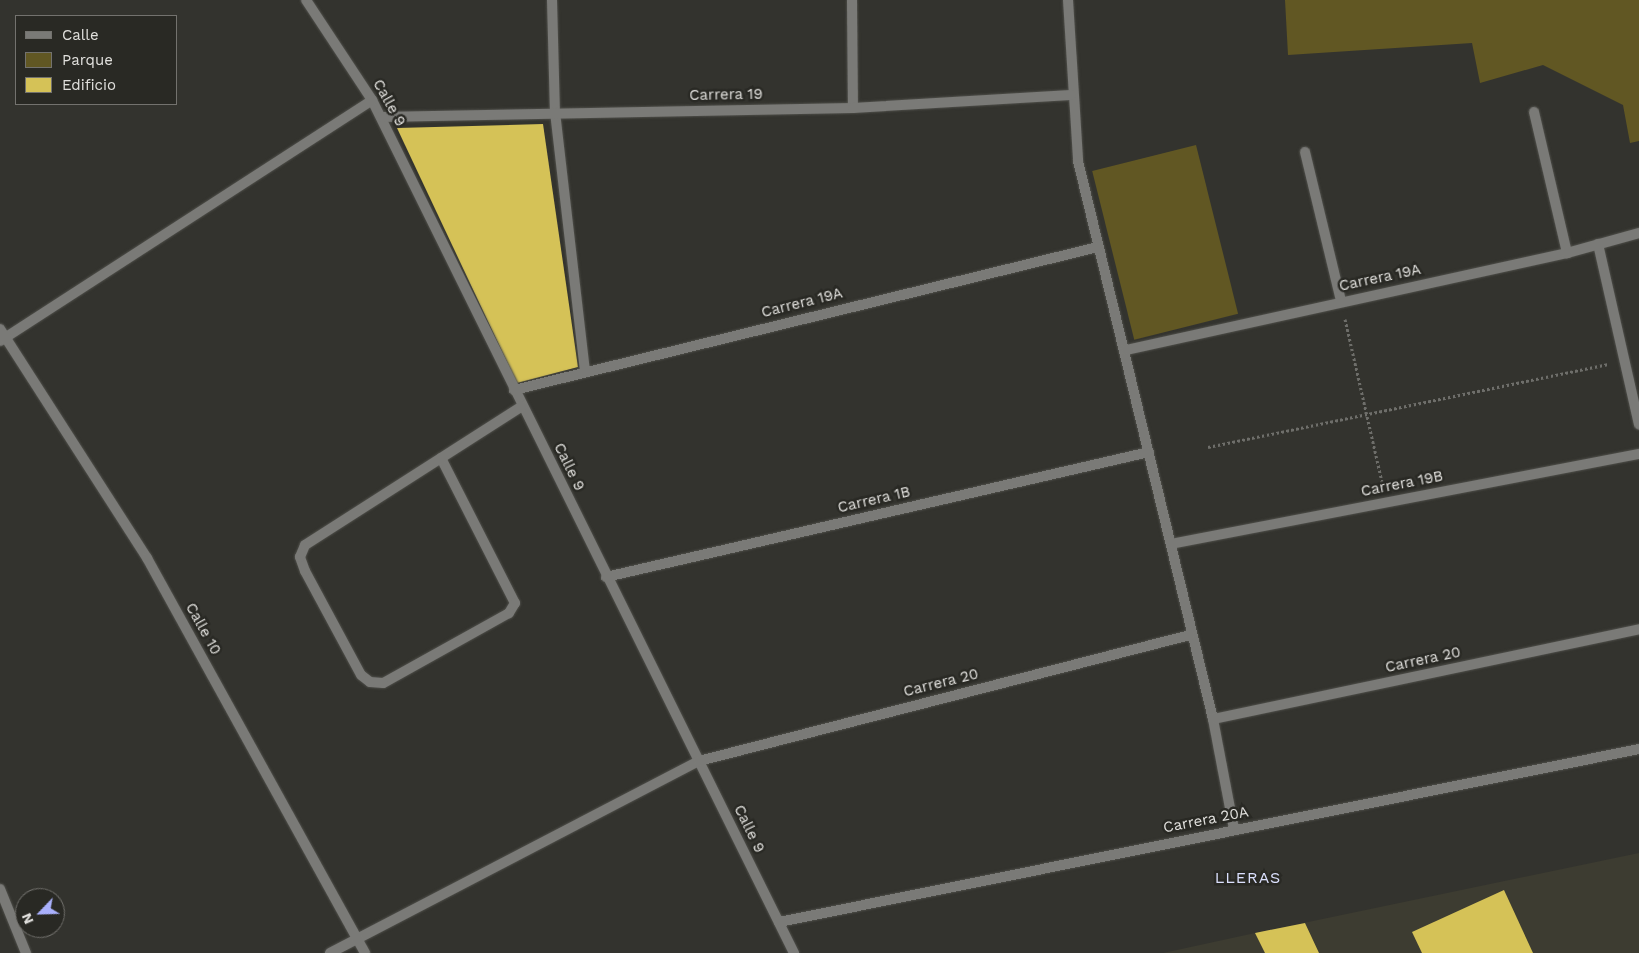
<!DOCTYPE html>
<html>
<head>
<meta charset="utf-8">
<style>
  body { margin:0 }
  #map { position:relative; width:1639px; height:953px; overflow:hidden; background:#33332e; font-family:"Work Sans",sans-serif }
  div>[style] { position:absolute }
  .built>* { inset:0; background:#3d3c31 }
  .green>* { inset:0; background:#615723; transform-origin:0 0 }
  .building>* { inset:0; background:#d5c257 }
  .path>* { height:3px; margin-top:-1.5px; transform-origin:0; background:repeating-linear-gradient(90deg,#6e6e6a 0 2.5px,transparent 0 5px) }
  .roads { filter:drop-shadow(0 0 1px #4f4f4a) drop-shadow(0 0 1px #4f4f4a) }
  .minor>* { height:10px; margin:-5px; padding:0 5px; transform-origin:5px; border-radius:5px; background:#7a7a77 }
  .tertiary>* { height:10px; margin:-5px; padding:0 5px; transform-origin:5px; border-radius:5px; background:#7a7a77 }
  span { translate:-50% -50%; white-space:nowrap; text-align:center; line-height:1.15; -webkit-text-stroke:5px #292924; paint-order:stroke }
  .street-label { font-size:15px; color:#e1e0dd }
  .neighbourhood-label { font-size:16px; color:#dbe0fd; letter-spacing:1px }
  .legend { position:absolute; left:15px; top:15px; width:162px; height:90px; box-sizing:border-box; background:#292924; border:1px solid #73726e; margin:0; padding:6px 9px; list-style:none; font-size:15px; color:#e1e0dd }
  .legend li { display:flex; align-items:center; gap:10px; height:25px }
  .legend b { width:25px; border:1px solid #73726e }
  .north { position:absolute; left:15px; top:888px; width:50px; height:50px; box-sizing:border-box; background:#292924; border:1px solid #73726e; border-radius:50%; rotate:246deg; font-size:14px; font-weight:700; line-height:20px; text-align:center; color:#e1e0dd }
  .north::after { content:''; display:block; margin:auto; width:18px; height:22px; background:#a9b0fc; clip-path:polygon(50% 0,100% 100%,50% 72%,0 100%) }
</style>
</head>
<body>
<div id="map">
  <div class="built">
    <i style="clip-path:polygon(1639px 853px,1639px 953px,1163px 953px,1255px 933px)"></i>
  </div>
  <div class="green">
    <i style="clip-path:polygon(1285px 0,1639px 0,1639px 141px,1630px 143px,1623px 105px,1543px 65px,1480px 83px,1472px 43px,1288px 55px)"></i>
    <i style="left:1196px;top:145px;width:174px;height:107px;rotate:76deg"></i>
  </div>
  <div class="building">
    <i style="clip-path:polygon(543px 124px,578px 367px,517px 383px,397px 128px)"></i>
    <i style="clip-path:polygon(1504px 890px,1533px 953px,1422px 953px,1412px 932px)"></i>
    <i style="clip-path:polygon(1305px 923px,1319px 953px,1265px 953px,1255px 933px)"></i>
  </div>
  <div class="path">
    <i style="left:1345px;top:319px;width:171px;rotate:77.2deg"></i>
    <i style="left:1208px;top:447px;width:409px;rotate:-11.7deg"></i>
  </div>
  <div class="roads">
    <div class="minor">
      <i style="left:306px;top:0;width:120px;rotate:56.6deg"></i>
      <i style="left:372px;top:100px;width:952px;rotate:63.68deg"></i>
      <i style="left:552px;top:0;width:112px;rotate:88.5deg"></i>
      <i style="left:555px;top:112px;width:261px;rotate:83.4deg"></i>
      <i style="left:852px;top:0;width:108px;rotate:89.5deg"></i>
      <i style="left:1068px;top:0;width:161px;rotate:86.4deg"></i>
      <i style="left:1078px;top:161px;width:574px;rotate:76.4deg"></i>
      <i style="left:1213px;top:719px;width:112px;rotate:79.2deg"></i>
      <i style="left:1534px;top:112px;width:145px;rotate:76.8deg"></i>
      <i style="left:381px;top:117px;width:472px;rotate:-1.1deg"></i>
      <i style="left:853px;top:108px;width:218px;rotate:-3.4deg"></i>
      <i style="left:1305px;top:152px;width:153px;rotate:76.4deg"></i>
      <i style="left:1598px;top:244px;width:185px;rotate:77.2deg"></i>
      <i style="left:0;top:341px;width:443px;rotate:-32.9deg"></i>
      <i style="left:1126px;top:350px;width:452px;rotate:-12.4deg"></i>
      <i style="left:1567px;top:253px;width:75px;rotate:-15.5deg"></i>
      <i style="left:514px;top:390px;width:601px;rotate:-13.76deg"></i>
      <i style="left:441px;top:458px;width:163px;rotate:63deg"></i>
      <i style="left:515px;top:603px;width:12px;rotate:121deg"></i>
      <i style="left:509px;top:613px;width:144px;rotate:150.9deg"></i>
      <i style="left:383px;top:683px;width:13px;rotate:-176deg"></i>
      <i style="left:370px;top:682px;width:11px;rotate:-142deg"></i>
      <i style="left:361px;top:675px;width:118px;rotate:-118.3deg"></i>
      <i style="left:305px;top:571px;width:15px;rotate:-110deg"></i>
      <i style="left:300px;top:557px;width:13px;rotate:-67deg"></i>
      <i style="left:305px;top:545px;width:258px;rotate:-32.6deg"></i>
      <i style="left:1171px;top:544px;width:477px;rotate:-10.9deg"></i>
      <i style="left:606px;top:577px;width:557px;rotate:-12.96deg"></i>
      <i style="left:1213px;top:719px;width:435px;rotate:-11.9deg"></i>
      <i style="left:0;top:889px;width:69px;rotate:67.9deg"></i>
      <i style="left:779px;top:922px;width:877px;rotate:-11.37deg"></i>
      <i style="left:330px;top:953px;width:416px;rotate:-27.5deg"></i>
      <i style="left:699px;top:761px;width:507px;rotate:-14.39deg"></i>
    </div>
    <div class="tertiary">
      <i style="left:0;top:329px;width:272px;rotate:57.3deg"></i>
      <i style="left:147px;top:558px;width:451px;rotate:61.1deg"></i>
    </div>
  </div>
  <div class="street-label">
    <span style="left:726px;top:95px;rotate:-1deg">Carrera 19</span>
    <span style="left:389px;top:103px;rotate:61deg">Calle 9</span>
    <span style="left:1380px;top:278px;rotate:-12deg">Carrera 19A</span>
    <span style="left:802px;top:303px;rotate:-14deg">Carrera 19A</span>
    <span style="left:569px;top:467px;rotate:64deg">Calle 9</span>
    <span style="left:1402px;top:484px;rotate:-11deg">Carrera 19B</span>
    <span style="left:874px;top:500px;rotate:-13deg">Carrera 1B</span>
    <span style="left:203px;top:629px;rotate:61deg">Calle 10</span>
    <span style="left:1423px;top:660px;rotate:-12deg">Carrera 20</span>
    <span style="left:941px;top:683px;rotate:-14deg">Carrera 20</span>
    <span style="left:1206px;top:820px;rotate:-11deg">Carrera 20A</span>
    <span style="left:749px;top:829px;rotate:64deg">Calle 9</span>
  </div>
  <div class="neighbourhood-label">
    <span style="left:1248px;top:878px">LLERAS</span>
  </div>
  <ul class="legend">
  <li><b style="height:6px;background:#7a7a77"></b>Calle</li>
  <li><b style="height:14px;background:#615723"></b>Parque</li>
  <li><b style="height:14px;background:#d5c257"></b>Edificio</li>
  </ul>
  <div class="north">N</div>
</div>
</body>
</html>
